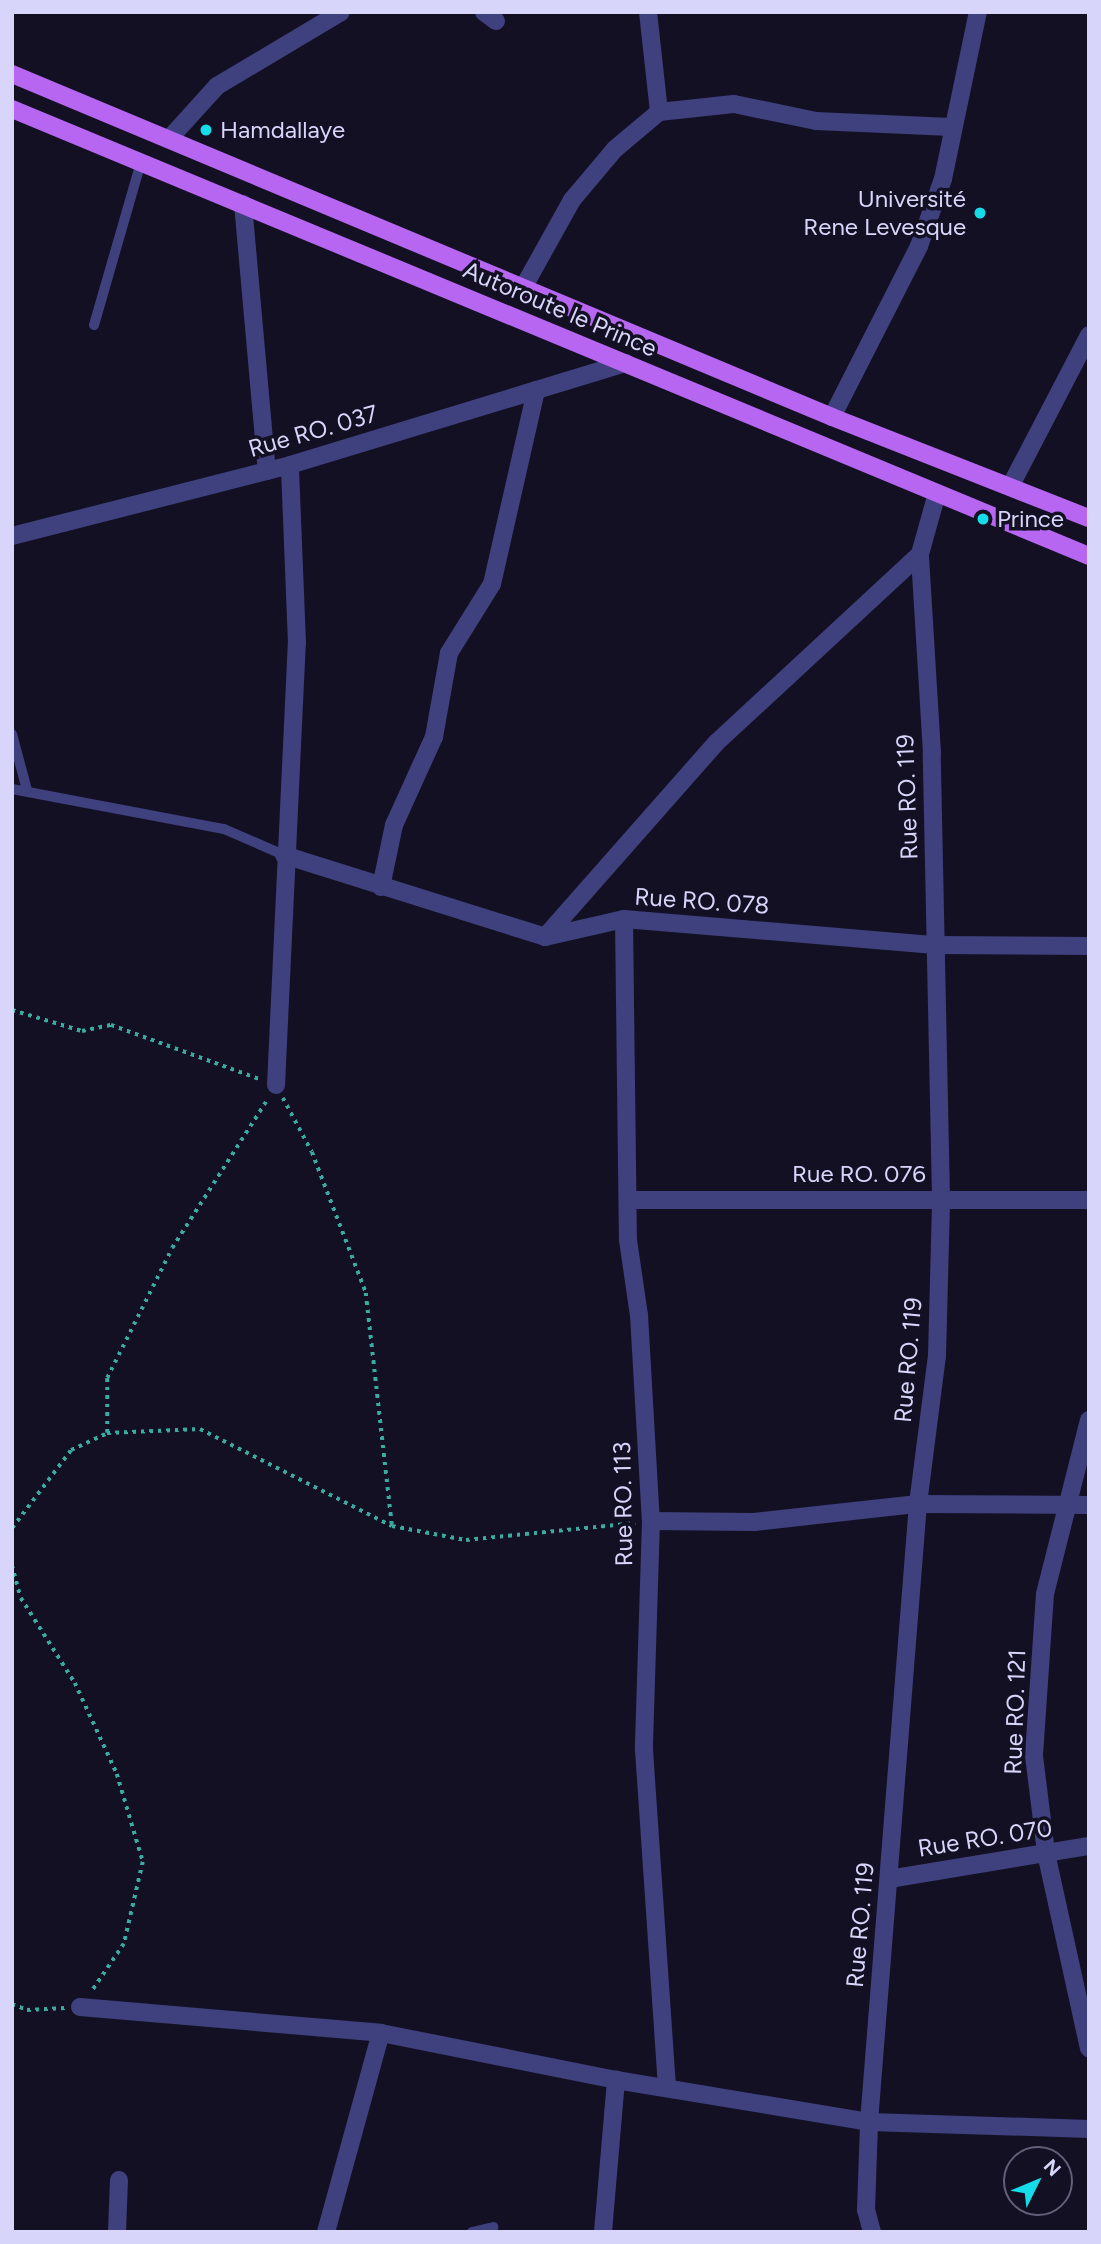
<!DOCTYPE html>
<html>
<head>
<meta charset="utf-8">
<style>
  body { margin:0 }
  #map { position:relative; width:1101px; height:2244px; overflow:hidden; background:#131023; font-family:Figtree,sans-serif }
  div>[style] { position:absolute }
  .path>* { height:3.5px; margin-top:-1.75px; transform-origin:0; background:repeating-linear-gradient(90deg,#39aba0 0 3.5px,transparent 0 8.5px) }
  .service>* { height:10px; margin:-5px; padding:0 5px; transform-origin:5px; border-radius:5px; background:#3f407e }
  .minor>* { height:18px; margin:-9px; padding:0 9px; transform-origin:9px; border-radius:9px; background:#3f407e }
  .primary>* { height:18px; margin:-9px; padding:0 9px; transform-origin:9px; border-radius:9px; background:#b766f2 }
  .dots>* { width:19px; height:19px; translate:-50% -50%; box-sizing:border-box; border:4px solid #131023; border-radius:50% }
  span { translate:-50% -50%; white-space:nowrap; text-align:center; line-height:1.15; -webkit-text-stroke:7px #131023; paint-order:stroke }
  .poi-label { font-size:24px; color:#d8d5fb }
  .left { translate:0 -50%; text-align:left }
  .right { translate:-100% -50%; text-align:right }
  .street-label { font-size:24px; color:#d8d5fb }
  .frame { position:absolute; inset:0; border:14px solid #d8d5fb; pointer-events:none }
  .north { position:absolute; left:1003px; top:2146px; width:70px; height:70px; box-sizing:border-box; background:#131023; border:2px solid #625f79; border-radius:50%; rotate:47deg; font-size:19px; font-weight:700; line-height:28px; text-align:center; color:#d8d5fb }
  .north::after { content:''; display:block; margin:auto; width:24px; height:32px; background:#14dde9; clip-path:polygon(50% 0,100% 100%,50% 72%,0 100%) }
</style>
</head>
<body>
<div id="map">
  <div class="path">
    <i style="left:12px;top:1010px;width:73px;rotate:16.7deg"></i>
    <i style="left:82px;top:1031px;width:30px;rotate:-12deg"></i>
    <i style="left:111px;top:1025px;width:158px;rotate:20deg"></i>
    <i style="left:283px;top:1098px;width:61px;rotate:61.8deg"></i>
    <i style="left:312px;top:1152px;width:151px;rotate:69deg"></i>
    <i style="left:366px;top:1293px;width:234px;rotate:83.6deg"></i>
    <i style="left:107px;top:1433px;width:55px;rotate:-90deg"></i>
    <i style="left:107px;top:1378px;width:145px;rotate:-63.4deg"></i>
    <i style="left:172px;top:1248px;width:176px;rotate:-57.3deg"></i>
    <i style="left:12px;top:1528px;width:98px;rotate:-52.9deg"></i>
    <i style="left:71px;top:1450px;width:40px;rotate:-25deg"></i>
    <i style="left:107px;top:1433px;width:93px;rotate:-2.5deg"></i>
    <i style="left:200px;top:1429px;width:215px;rotate:26.8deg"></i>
    <i style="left:392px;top:1526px;width:75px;rotate:10.7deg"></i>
    <i style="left:466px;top:1540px;width:170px;rotate:-5.7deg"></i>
    <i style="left:12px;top:1565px;width:34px;rotate:75deg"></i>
    <i style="left:21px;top:1598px;width:101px;rotate:57.6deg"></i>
    <i style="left:75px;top:1683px;width:100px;rotate:65.2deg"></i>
    <i style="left:117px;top:1774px;width:92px;rotate:73.5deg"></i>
    <i style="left:143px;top:1862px;width:84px;rotate:103deg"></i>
    <i style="left:124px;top:1944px;width:57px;rotate:124.2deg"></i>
    <i style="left:12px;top:2004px;width:16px;rotate:22deg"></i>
    <i style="left:27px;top:2010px;width:38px;rotate:-3deg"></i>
  </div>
  <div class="service">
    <i style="left:94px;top:325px;width:170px;rotate:-73.9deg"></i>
    <i style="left:12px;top:734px;width:58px;rotate:75deg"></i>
    <i style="left:12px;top:789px;width:216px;rotate:10.7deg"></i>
    <i style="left:224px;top:829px;width:65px;rotate:23.4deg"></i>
    <i style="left:472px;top:2232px;width:22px;rotate:-13deg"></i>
  </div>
  <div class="minor">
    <i style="left:484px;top:12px;width:15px;rotate:37deg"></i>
    <i style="left:648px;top:12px;width:101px;rotate:83.7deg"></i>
    <i style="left:659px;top:112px;width:75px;rotate:-6.1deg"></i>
    <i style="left:734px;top:104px;width:84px;rotate:11.7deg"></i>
    <i style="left:816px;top:121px;width:135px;rotate:2.5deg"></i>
    <i style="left:169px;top:139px;width:72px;rotate:-47.8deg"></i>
    <i style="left:217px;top:86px;width:144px;rotate:-30.8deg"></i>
    <i style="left:243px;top:204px;width:268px;rotate:84.9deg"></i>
    <i style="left:523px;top:288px;width:101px;rotate:-60.9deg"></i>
    <i style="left:572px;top:200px;width:67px;rotate:-49.9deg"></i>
    <i style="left:615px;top:149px;width:57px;rotate:-40.1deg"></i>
    <i style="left:832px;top:417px;width:192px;rotate:-63deg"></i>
    <i style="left:919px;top:246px;width:71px;rotate:-70.3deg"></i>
    <i style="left:943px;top:179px;width:171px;rotate:-78.2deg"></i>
    <i style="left:1011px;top:485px;width:169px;rotate:-62.5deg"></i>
    <i style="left:12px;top:536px;width:287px;rotate:-14.3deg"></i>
    <i style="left:290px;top:465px;width:351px;rotate:-16.9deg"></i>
    <i style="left:284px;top:855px;width:274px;rotate:17.4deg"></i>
    <i style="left:545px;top:937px;width:81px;rotate:-12.8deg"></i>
    <i style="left:624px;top:919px;width:312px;rotate:4.8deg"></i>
    <i style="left:935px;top:945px;width:154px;rotate:0.4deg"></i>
    <i style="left:381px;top:887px;width:63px;rotate:-78.2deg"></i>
    <i style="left:394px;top:825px;width:97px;rotate:-65.6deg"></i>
    <i style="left:434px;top:737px;width:85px;rotate:-79.9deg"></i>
    <i style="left:449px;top:653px;width:81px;rotate:-58.1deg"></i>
    <i style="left:492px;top:584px;width:199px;rotate:-77.2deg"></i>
    <i style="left:624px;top:919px;width:321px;rotate:89.3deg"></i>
    <i style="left:628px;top:1240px;width:76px;rotate:81.7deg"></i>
    <i style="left:639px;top:1315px;width:206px;rotate:86.7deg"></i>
    <i style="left:651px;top:1521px;width:229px;rotate:91.8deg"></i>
    <i style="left:644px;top:1750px;width:339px;rotate:86.1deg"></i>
    <i style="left:545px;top:937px;width:259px;rotate:-48.6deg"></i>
    <i style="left:716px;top:743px;width:278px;rotate:-42.8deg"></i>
    <i style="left:276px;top:1085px;width:442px;rotate:-87.3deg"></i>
    <i style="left:297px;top:643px;width:178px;rotate:-92.3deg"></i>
    <i style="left:630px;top:1200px;width:459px"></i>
    <i style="left:1089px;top:1420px;width:179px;rotate:104.2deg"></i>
    <i style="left:1045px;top:1594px;width:162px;rotate:93.9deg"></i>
    <i style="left:1034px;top:1756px;width:98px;rotate:82.9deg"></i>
    <i style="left:1046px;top:1853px;width:200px;rotate:77.6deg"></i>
    <i style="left:651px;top:1521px;width:103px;rotate:0.6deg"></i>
    <i style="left:754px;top:1522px;width:165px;rotate:-6.3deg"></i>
    <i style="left:918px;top:1504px;width:171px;rotate:0.3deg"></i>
    <i style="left:889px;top:1879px;width:203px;rotate:-9.4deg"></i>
    <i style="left:80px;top:2007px;width:302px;rotate:4.9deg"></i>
    <i style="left:381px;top:2033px;width:240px;rotate:11.3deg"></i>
    <i style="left:616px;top:2080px;width:256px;rotate:9.4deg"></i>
    <i style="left:869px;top:2122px;width:220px;rotate:1.8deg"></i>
    <i style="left:117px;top:2232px;width:52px;rotate:-87.8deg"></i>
    <i style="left:326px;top:2232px;width:206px;rotate:-74.6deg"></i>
    <i style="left:603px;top:2232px;width:153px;rotate:-85.1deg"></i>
    <i style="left:872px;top:2232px;width:23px;rotate:-105deg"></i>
    <i style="left:866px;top:2210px;width:88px;rotate:-88deg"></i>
    <i style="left:869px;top:2122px;width:620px;rotate:-85.47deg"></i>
    <i style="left:918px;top:1504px;width:149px;rotate:-82.7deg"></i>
    <i style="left:937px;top:1356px;width:158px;rotate:-88.5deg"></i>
    <i style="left:941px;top:1198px;width:445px;rotate:-91.2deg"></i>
    <i style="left:932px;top:753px;width:199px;rotate:-93.5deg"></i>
    <i style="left:920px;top:554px;width:63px;rotate:-74.4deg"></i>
  </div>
  <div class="primary">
    <i style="left:12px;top:74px;width:889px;rotate:22.7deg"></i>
    <i style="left:832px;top:417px;width:276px;rotate:21.5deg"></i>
    <i style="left:12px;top:109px;width:1166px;rotate:22.54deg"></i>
  </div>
  <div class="dots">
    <i style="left:206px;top:130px;background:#14dde9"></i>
    <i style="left:980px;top:213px;background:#14dde9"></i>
    <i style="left:983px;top:519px;background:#14dde9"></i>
  </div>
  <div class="poi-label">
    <span class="left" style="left:220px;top:130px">Hamdallaye</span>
    <span class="right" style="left:966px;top:213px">Université<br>Rene Levesque</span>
    <span class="left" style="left:997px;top:519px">Prince</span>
  </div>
  <div class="street-label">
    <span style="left:560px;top:309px;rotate:23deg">Autoroute le Prince</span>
    <span style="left:313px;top:431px;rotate:-16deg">Rue RO. 037</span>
    <span style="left:907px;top:797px;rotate:-92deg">Rue RO. 119</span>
    <span style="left:702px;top:901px;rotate:4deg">Rue RO. 078</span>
    <span style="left:859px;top:1174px">Rue RO. 076</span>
    <span style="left:908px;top:1360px;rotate:-85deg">Rue RO. 119</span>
    <span style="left:623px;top:1504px;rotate:-91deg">Rue RO. 113</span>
    <span style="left:1015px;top:1712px;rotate:-88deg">Rue RO. 121</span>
    <span style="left:985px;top:1838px;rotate:-9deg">Rue RO. 070</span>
    <span style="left:860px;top:1925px;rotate:-85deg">Rue RO. 119</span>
  </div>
  <div class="frame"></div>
  <div class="north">N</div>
</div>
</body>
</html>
